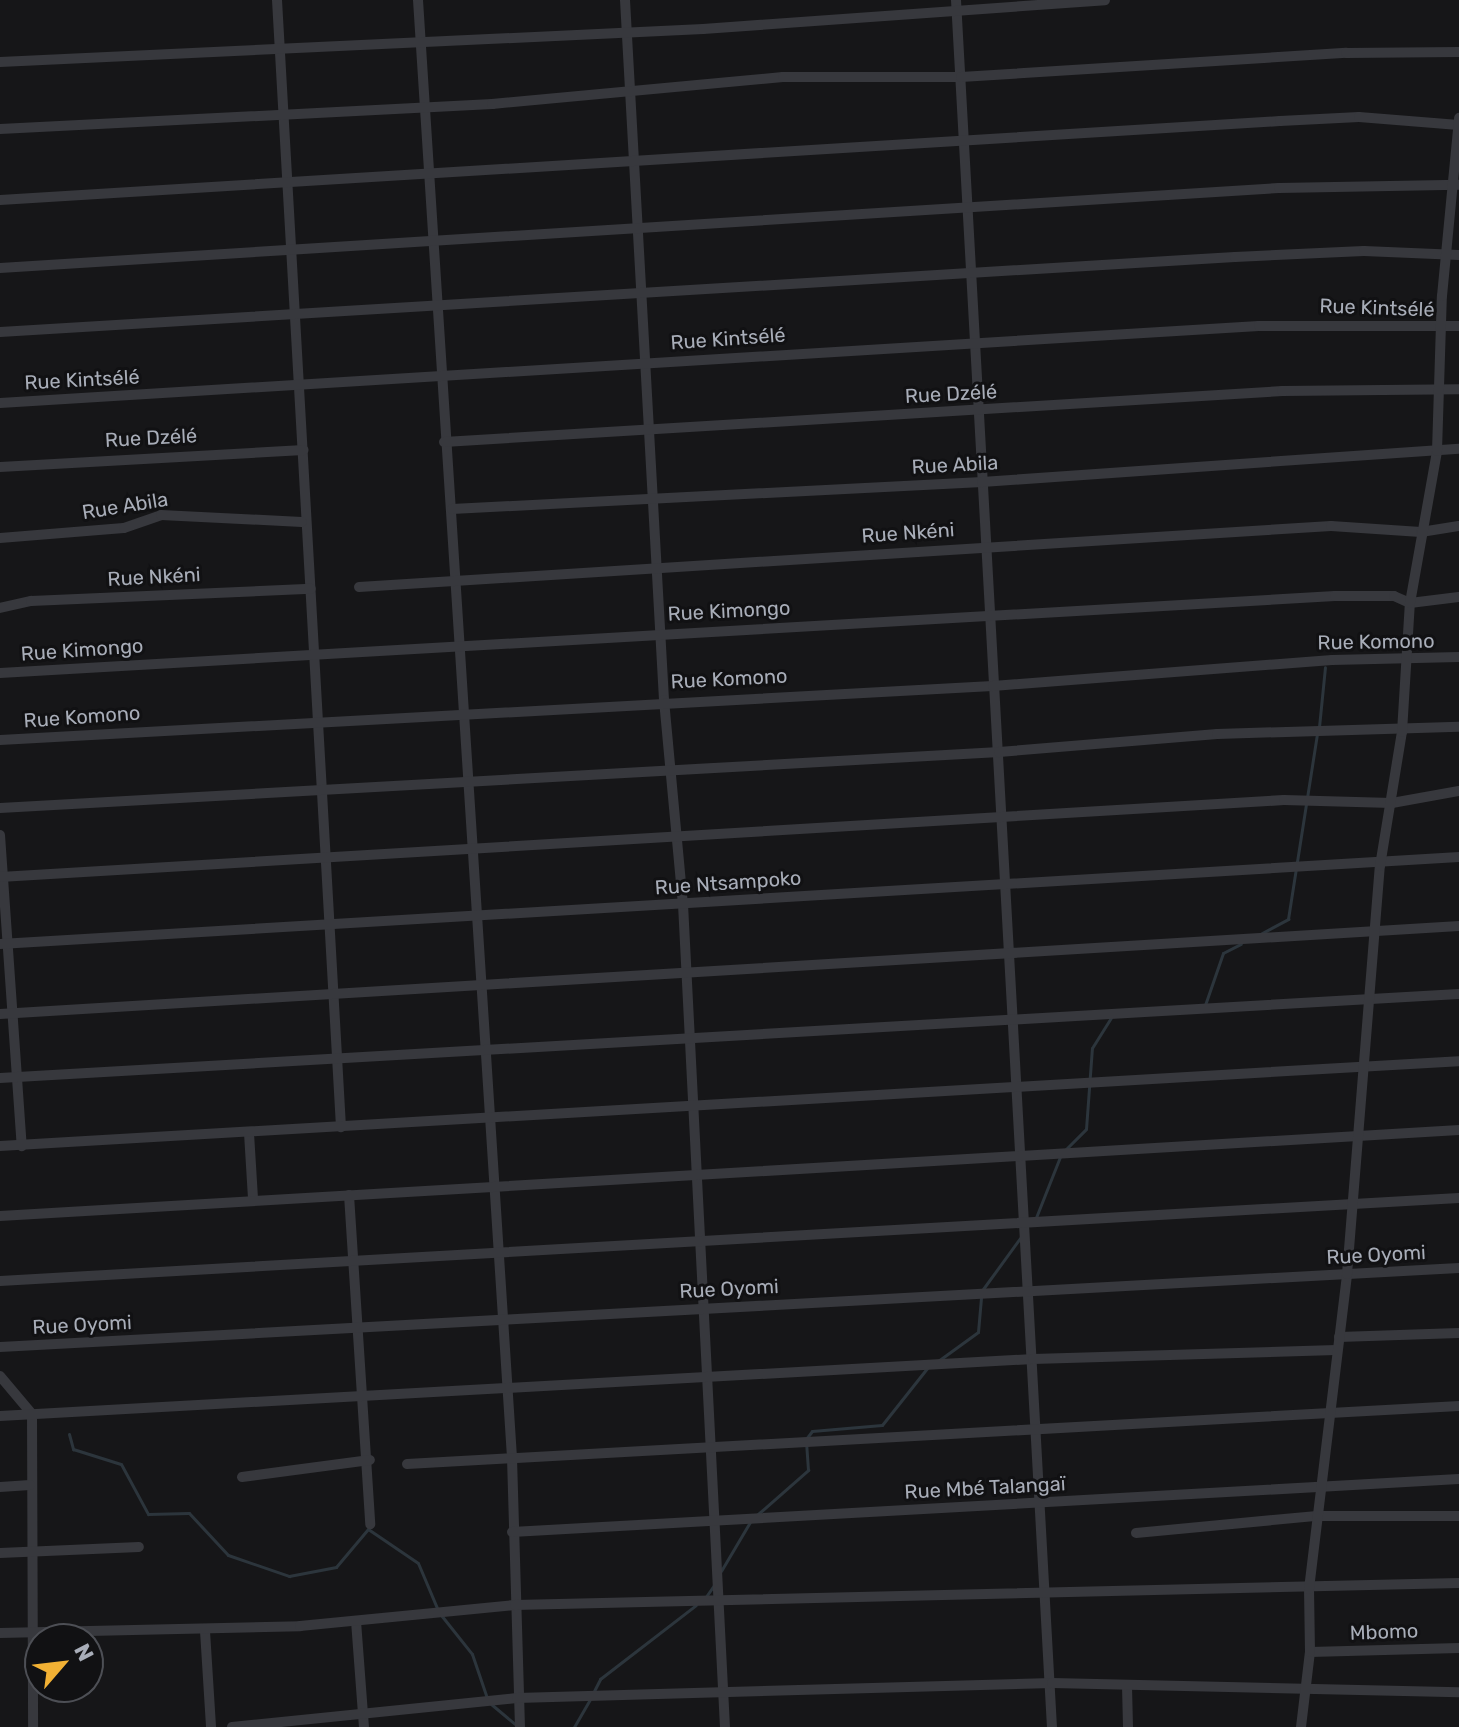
<!DOCTYPE html>
<html>
<head>
<meta charset="utf-8">
<style>
  body { margin:0 }
  #map { position:relative; width:1459px; height:1727px; overflow:hidden; background:#161618; font-family:Rubik,sans-serif }
  div>[style] { position:absolute }
  .stream>* { height:3px; margin:-1.5px; padding:0 1.5px; transform-origin:1.5px; border-radius:1.5px; background:#2c353c }
  .street>* { height:10px; margin:-5px; padding:0 5px; transform-origin:5px; border-radius:5px; background:#37383d }
  span { translate:-50% -50%; white-space:nowrap; text-align:center; line-height:1.15; -webkit-text-stroke:6px #111113; paint-order:stroke }
  .street-label { font-size:20px; color:#a8adb8 }
  .north { position:absolute; left:24px; top:1623px; width:80px; height:80px; box-sizing:border-box; background:#111113; border:2px solid #4d4f55; border-radius:50%; rotate:62deg; font-size:22px; font-weight:700; line-height:32px; text-align:center; color:#a8adb8 }
  .north::after { content:''; display:block; margin:auto; width:28px; height:36px; background:#f2b134; clip-path:polygon(50% 0,100% 100%,50% 72%,0 100%) }
</style>
</head>
<body>
<div id="map">
  <div class="stream">
    <i style="left:1319px;top:727px;width:60px;rotate:-84.3deg"></i>
    <i style="left:1262px;top:933px;width:30px;rotate:-28deg"></i>
    <i style="left:1288px;top:919px;width:187px;rotate:-81.1deg"></i>
    <i style="left:1205px;top:1005px;width:55px;rotate:-70.9deg"></i>
    <i style="left:1223px;top:953px;width:20px;rotate:-27deg"></i>
    <i style="left:1064px;top:1151px;width:31px;rotate:-45deg"></i>
    <i style="left:1086px;top:1129px;width:81px;rotate:-85.8deg"></i>
    <i style="left:1092px;top:1048px;width:36px;rotate:-58deg"></i>
    <i style="left:1035px;top:1220px;width:68px;rotate:-68.4deg"></i>
    <i style="left:983px;top:1289px;width:63px;rotate:-54deg"></i>
    <i style="left:938px;top:1361px;width:49px;rotate:-35.9deg"></i>
    <i style="left:978px;top:1332px;width:35px;rotate:-85deg"></i>
    <i style="left:69px;top:1434px;width:16px;rotate:75deg"></i>
    <i style="left:73px;top:1449px;width:50px;rotate:17.4deg"></i>
    <i style="left:121px;top:1464px;width:57px;rotate:61.6deg"></i>
    <i style="left:148px;top:1514px;width:41px;rotate:-1.4deg"></i>
    <i style="left:189px;top:1513px;width:57px;rotate:47.1deg"></i>
    <i style="left:228px;top:1555px;width:65px;rotate:19deg"></i>
    <i style="left:289px;top:1576px;width:48px;rotate:-10.8deg"></i>
    <i style="left:336px;top:1567px;width:50px;rotate:-49.9deg"></i>
    <i style="left:368px;top:1529px;width:60px;rotate:34.2deg"></i>
    <i style="left:418px;top:1563px;width:49px;rotate:67.1deg"></i>
    <i style="left:758px;top:1514px;width:67px;rotate:-41.3deg"></i>
    <i style="left:808px;top:1470px;width:31px;rotate:-94deg"></i>
    <i style="left:806px;top:1439px;width:10px;rotate:-53deg"></i>
    <i style="left:812px;top:1431px;width:70px;rotate:-4.9deg"></i>
    <i style="left:882px;top:1425px;width:74px;rotate:-51.6deg"></i>
    <i style="left:721px;top:1571px;width:57px;rotate:-59.4deg"></i>
    <i style="left:705px;top:1598px;width:16px;rotate:-55deg"></i>
    <i style="left:441px;top:1615px;width:50px;rotate:51.5deg"></i>
    <i style="left:472px;top:1654px;width:46px;rotate:71.2deg"></i>
    <i style="left:593px;top:1693px;width:16px;rotate:-63deg"></i>
    <i style="left:600px;top:1679px;width:121px;rotate:-37.6deg"></i>
    <i style="left:491px;top:1704px;width:33px;rotate:40deg"></i>
    <i style="left:574px;top:1727px;width:32px;rotate:-60deg"></i>
  </div>
  <div class="street">
    <i style="left:277px;top:0;width:1129px;rotate:86.75deg"></i>
    <i style="left:418px;top:0;width:1461px;rotate:86.31deg"></i>
    <i style="left:512px;top:1458px;width:269px;rotate:88.3deg"></i>
    <i style="left:625px;top:0;width:701px;rotate:86.81deg"></i>
    <i style="left:664px;top:700px;width:205px;rotate:84.7deg"></i>
    <i style="left:683px;top:904px;width:824px;rotate:87.08deg"></i>
    <i style="left:956px;top:0;width:1730px;rotate:86.82deg"></i>
    <i style="left:0;top:62px;width:704px;rotate:-2.69deg"></i>
    <i style="left:703px;top:29px;width:403px;rotate:-4.1deg"></i>
    <i style="left:0;top:129px;width:493px;rotate:-2.9deg"></i>
    <i style="left:492px;top:104px;width:292px;rotate:-5.3deg"></i>
    <i style="left:783px;top:77px;width:178px"></i>
    <i style="left:961px;top:77px;width:386px;rotate:-3.6deg"></i>
    <i style="left:1346px;top:53px;width:113px;rotate:-0.5deg"></i>
    <i style="left:0;top:200px;width:1282px;rotate:-3.53deg"></i>
    <i style="left:1280px;top:121px;width:79px;rotate:-2.9deg"></i>
    <i style="left:1359px;top:117px;width:100px;rotate:4.6deg"></i>
    <i style="left:0;top:268px;width:1281px;rotate:-3.58deg"></i>
    <i style="left:1279px;top:188px;width:180px;rotate:-1deg"></i>
    <i style="left:0;top:332px;width:1237px;rotate:-3.48deg"></i>
    <i style="left:1235px;top:257px;width:129px;rotate:-2.7deg"></i>
    <i style="left:1364px;top:251px;width:95px;rotate:2.4deg"></i>
    <i style="left:0;top:403px;width:1261px;rotate:-3.5deg"></i>
    <i style="left:1259px;top:326px;width:200px"></i>
    <i style="left:444px;top:442px;width:840px;rotate:-3.48deg"></i>
    <i style="left:1282px;top:391px;width:177px;rotate:-0.6deg"></i>
    <i style="left:0;top:467px;width:304px;rotate:-3.2deg"></i>
    <i style="left:452px;top:509px;width:531px;rotate:-2.92deg"></i>
    <i style="left:982px;top:482px;width:478px;rotate:-4deg"></i>
    <i style="left:0;top:538px;width:124px;rotate:-4.6deg"></i>
    <i style="left:124px;top:528px;width:39px;rotate:-19deg"></i>
    <i style="left:161px;top:515px;width:141px;rotate:2.8deg"></i>
    <i style="left:359px;top:587px;width:974px;rotate:-3.59deg"></i>
    <i style="left:1331px;top:526px;width:90px;rotate:3.8deg"></i>
    <i style="left:1421px;top:532px;width:38px;rotate:-9deg"></i>
    <i style="left:0;top:608px;width:32px;rotate:-13deg"></i>
    <i style="left:31px;top:601px;width:280px;rotate:-2.5deg"></i>
    <i style="left:0;top:673px;width:1337px;rotate:-3.3deg"></i>
    <i style="left:1335px;top:596px;width:59px"></i>
    <i style="left:1394px;top:596px;width:17px;rotate:24deg"></i>
    <i style="left:1410px;top:603px;width:49px;rotate:-7deg"></i>
    <i style="left:0;top:740px;width:994px;rotate:-3.11deg"></i>
    <i style="left:993px;top:686px;width:340px;rotate:-4.4deg"></i>
    <i style="left:1332px;top:660px;width:127px;rotate:-1.4deg"></i>
    <i style="left:0;top:808px;width:1001px;rotate:-3.21deg"></i>
    <i style="left:999px;top:752px;width:219px;rotate:-4.7deg"></i>
    <i style="left:1217px;top:734px;width:242px;rotate:-1.7deg"></i>
    <i style="left:0;top:835px;width:312px;rotate:86deg"></i>
    <i style="left:0;top:877px;width:1286px;rotate:-3.43deg"></i>
    <i style="left:1284px;top:800px;width:108px;rotate:1.6deg"></i>
    <i style="left:1392px;top:803px;width:68px;rotate:-10.2deg"></i>
    <i style="left:0;top:944px;width:1462px;rotate:-3.41deg"></i>
    <i style="left:0;top:1014px;width:1462px;rotate:-3.45deg"></i>
    <i style="left:0;top:1078px;width:1461px;rotate:-3.3deg"></i>
    <i style="left:249px;top:1133px;width:65px;rotate:86.5deg"></i>
    <i style="left:0;top:1146px;width:1461px;rotate:-3.33deg"></i>
    <i style="left:349px;top:1195px;width:330px;rotate:86.3deg"></i>
    <i style="left:0;top:1216px;width:1462px;rotate:-3.37deg"></i>
    <i style="left:0;top:1281px;width:1461px;rotate:-3.26deg"></i>
    <i style="left:1339px;top:1337px;width:120px;rotate:-1.9deg"></i>
    <i style="left:0;top:1347px;width:1461px;rotate:-3.1deg"></i>
    <i style="left:0;top:1376px;width:50px;rotate:49.9deg"></i>
    <i style="left:32px;top:1414px;width:313px;rotate:89.8deg"></i>
    <i style="left:0;top:1416px;width:1035px;rotate:-3.16deg"></i>
    <i style="left:1033px;top:1359px;width:303px;rotate:-1.7deg"></i>
    <i style="left:407px;top:1464px;width:1054px;rotate:-3.16deg"></i>
    <i style="left:242px;top:1477px;width:129px;rotate:-7.6deg"></i>
    <i style="left:0;top:1487px;width:30px;rotate:-4deg"></i>
    <i style="left:512px;top:1532px;width:948px;rotate:-3.2deg"></i>
    <i style="left:1136px;top:1533px;width:182px;rotate:-5.4deg"></i>
    <i style="left:1317px;top:1516px;width:142px"></i>
    <i style="left:0;top:1553px;width:139px;rotate:-2.5deg"></i>
    <i style="left:356px;top:1621px;width:106px;rotate:85.7deg"></i>
    <i style="left:205px;top:1631px;width:96px;rotate:86.4deg"></i>
    <i style="left:0;top:1633px;width:300px;rotate:-1.3deg"></i>
    <i style="left:300px;top:1626px;width:216px;rotate:-5.6deg"></i>
    <i style="left:515px;top:1605px;width:944px;rotate:-1.34deg"></i>
    <i style="left:1310px;top:1652px;width:149px;rotate:-1.5deg"></i>
    <i style="left:1127px;top:1686px;width:41px;rotate:88.6deg"></i>
    <i style="left:232px;top:1727px;width:286px;rotate:-5.8deg"></i>
    <i style="left:517px;top:1698px;width:535px;rotate:-1.61deg"></i>
    <i style="left:1052px;top:1683px;width:407px;rotate:1.3deg"></i>
    <i style="left:1301px;top:1727px;width:76px;rotate:-83.2deg"></i>
    <i style="left:1310px;top:1652px;width:63px;rotate:-90.9deg"></i>
    <i style="left:1309px;top:1589px;width:317px;rotate:-83.1deg"></i>
    <i style="left:1347px;top:1274px;width:409px;rotate:-85.4deg"></i>
    <i style="left:1380px;top:866px;width:136px;rotate:-80.7deg"></i>
    <i style="left:1402px;top:732px;width:129px;rotate:-86.5deg"></i>
    <i style="left:1410px;top:603px;width:154px;rotate:-79.9deg"></i>
    <i style="left:1437px;top:451px;width:155px;rotate:-88.2deg"></i>
    <i style="left:1442px;top:296px;width:179px;rotate:-84.5deg"></i>
  </div>
  <div class="street-label">
    <span style="left:1377px;top:308px;rotate:2deg">Rue Kintsélé</span>
    <span style="left:728px;top:339px;rotate:-4deg">Rue Kintsélé</span>
    <span style="left:82px;top:380px;rotate:-3deg">Rue Kintsélé</span>
    <span style="left:951px;top:394px;rotate:-3deg">Rue Dzélé</span>
    <span style="left:151px;top:438px;rotate:-3deg">Rue Dzélé</span>
    <span style="left:955px;top:465px;rotate:-3deg">Rue Abila</span>
    <span style="left:125px;top:506px;rotate:-9deg">Rue Abila</span>
    <span style="left:908px;top:533px;rotate:-4deg">Rue Nkéni</span>
    <span style="left:154px;top:577px;rotate:-3deg">Rue Nkéni</span>
    <span style="left:729px;top:611px;rotate:-3deg">Rue Kimongo</span>
    <span style="left:1376px;top:642px;rotate:-1deg">Rue Komono</span>
    <span style="left:82px;top:650px;rotate:-4deg">Rue Kimongo</span>
    <span style="left:729px;top:679px;rotate:-3deg">Rue Komono</span>
    <span style="left:82px;top:717px;rotate:-4deg">Rue Komono</span>
    <span style="left:728px;top:883px;rotate:-4deg">Rue Ntsampoko</span>
    <span style="left:1376px;top:1255px;rotate:-3deg">Rue Oyomi</span>
    <span style="left:729px;top:1289px;rotate:-3deg">Rue Oyomi</span>
    <span style="left:82px;top:1325px;rotate:-3deg">Rue Oyomi</span>
    <span style="left:985px;top:1488px;rotate:-3deg">Rue Mbé Talangaï</span>
    <span style="left:1384px;top:1632px;rotate:-2deg">Mbomo</span>
  </div>
  <div class="north">N</div>
</div>
</body>
</html>
